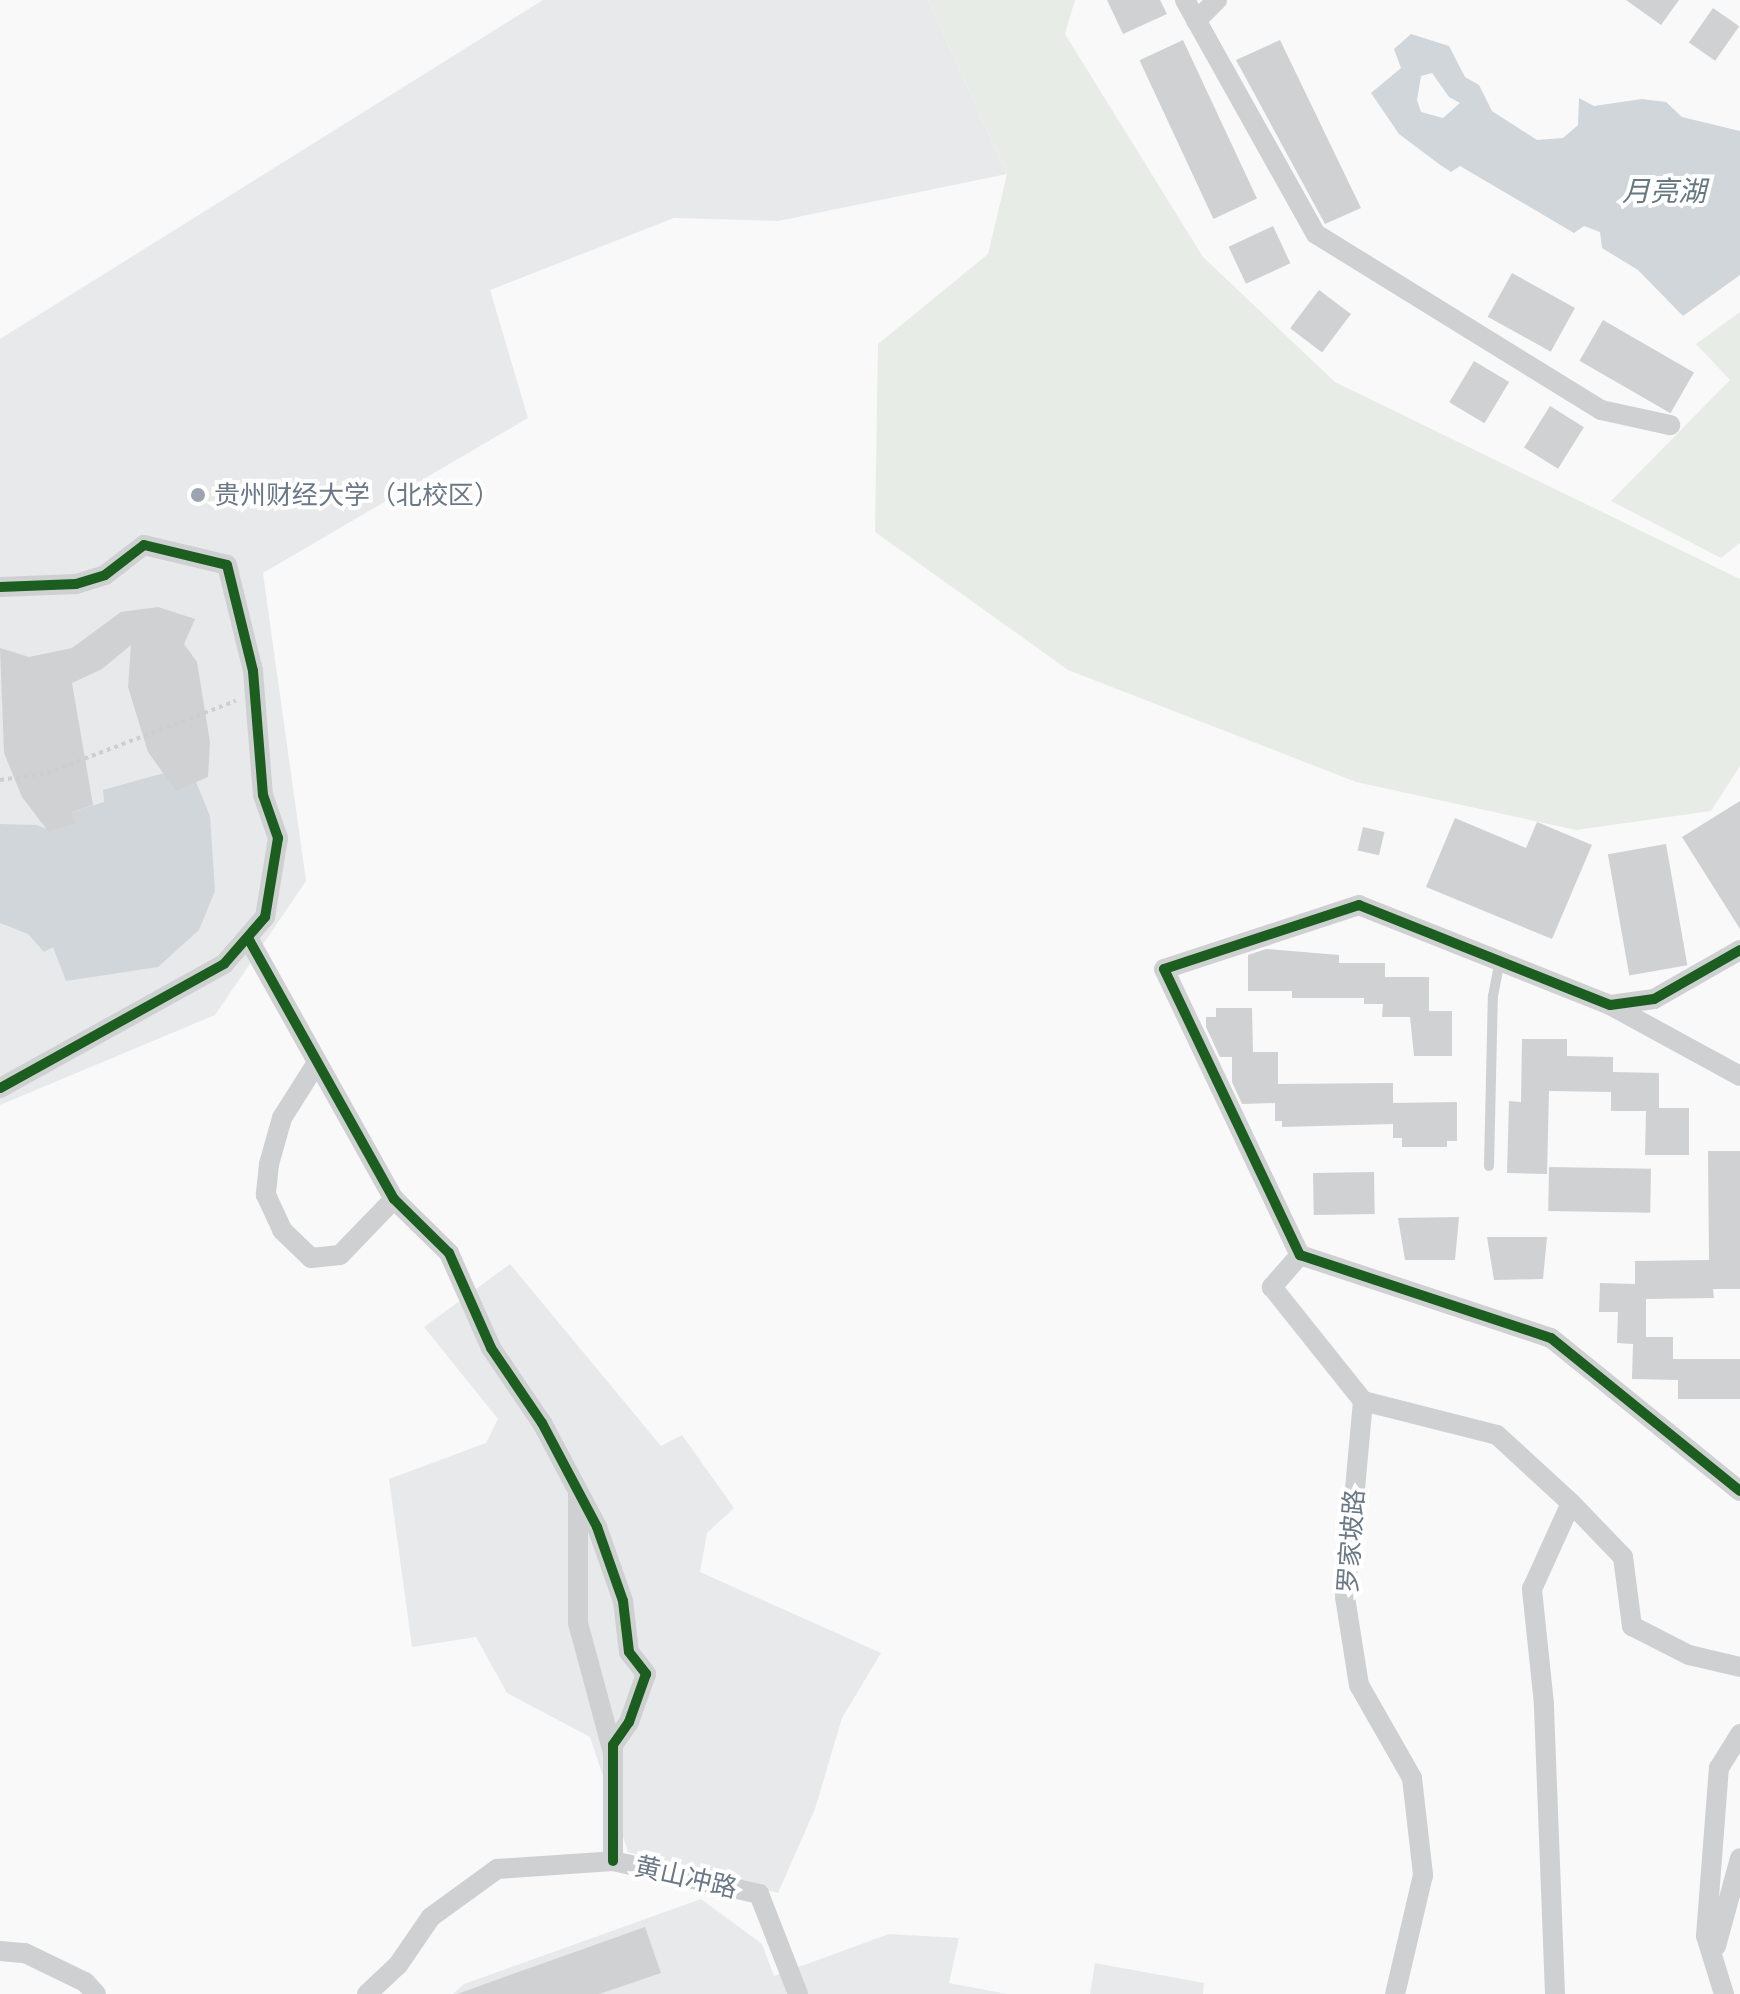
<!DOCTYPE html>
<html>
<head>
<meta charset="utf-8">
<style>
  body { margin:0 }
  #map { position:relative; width:1740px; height:1994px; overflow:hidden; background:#f9f9f9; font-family:Quicksand,"Noto Sans SC",sans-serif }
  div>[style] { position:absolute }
  .built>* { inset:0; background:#e8e9ea }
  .green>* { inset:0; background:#e8ece7 }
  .water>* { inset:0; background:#d0d6da }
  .building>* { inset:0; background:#d0d1d2; transform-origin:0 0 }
  .path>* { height:4px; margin-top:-2px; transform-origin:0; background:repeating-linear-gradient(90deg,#cdcece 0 4px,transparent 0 8px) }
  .service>* { height:10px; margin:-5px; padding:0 5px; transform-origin:5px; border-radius:5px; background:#cfd0d2 }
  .minor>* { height:20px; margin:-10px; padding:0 10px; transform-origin:10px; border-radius:10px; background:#cfd0d2 }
  .cycleway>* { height:10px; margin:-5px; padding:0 5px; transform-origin:5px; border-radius:5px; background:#1b5e20 }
  .dots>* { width:22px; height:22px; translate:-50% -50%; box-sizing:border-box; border:4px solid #fff; border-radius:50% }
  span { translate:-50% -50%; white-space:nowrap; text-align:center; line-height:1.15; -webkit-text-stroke:8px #fff; paint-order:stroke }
  .poi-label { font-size:26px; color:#6a7887 }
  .left { translate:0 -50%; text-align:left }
  .street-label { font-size:26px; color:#6a7887 }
  .water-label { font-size:28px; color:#667882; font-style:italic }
</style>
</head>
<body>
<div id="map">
  <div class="built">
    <i style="clip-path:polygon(543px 0,928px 0,1007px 174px,778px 221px,674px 218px,490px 290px,528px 418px,263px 573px,306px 881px,215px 1015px,0 1105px,0 339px)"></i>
    <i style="clip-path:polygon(510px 1264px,661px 1446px,682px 1435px,734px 1508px,707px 1533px,700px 1572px,881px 1653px,842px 1718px,815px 1809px,778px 1893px,628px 1852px,590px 1737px,507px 1693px,476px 1637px,412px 1647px,389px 1479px,486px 1443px,498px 1419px,424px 1327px)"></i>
    <i style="clip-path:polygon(701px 1899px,762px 1944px,774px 1976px,889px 1934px,959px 1938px,949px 1983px,1007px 1994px,453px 1994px,464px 1984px)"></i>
    <i style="clip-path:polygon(1095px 1963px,1204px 1983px,1203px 1994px,1090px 1994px)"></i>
  </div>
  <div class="green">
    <i style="clip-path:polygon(928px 0,1075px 0,1065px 34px,1203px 257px,1335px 382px,1740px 579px,1740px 766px,1711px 811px,1576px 830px,1356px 782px,1068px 670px,875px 532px,878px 344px,988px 254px,1007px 174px)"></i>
    <i style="clip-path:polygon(1740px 312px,1740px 543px,1721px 558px,1611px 501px,1730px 380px,1696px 344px)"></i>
  </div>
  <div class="water">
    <i style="clip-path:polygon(evenodd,1411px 34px,1449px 46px,1465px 77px,1479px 85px,1492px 111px,1537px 140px,1563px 138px,1578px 125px,1579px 98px,1594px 106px,1642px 99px,1666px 102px,1682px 117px,1740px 131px,1740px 275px,1683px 316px,1638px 270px,1602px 248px,1600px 232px,1584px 226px,1574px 233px,1460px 166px,1451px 172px,1439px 164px,1399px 134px,1371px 93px,1401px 68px,1394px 49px,1411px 34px,1432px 73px,1449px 97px,1460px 103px,1443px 118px,1421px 112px,1417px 100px,1421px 76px,1432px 73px)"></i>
    <i style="clip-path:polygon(164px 773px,196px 782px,210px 816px,215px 891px,199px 930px,158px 967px,66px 981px,53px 947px,44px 952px,28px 934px,0 923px,0 824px,37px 825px,49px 830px,74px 824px,72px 812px,104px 802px,103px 790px)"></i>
  </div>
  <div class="building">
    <i style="clip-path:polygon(1107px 0,1160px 0,1167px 14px,1123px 34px)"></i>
    <i style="clip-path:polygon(1626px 0,1679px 0,1661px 25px)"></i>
    <i style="left:1713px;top:8px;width:32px;height:42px;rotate:35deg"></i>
    <i style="left:1183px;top:40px;width:175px;height:48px;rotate:65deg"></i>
    <i style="clip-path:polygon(1280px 40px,1361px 208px,1325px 224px,1236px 60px)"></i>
    <i style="left:1273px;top:226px;width:41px;height:49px;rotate:65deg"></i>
    <i style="left:1512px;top:273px;width:72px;height:50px;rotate:29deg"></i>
    <i style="left:1319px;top:290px;width:40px;height:48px;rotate:37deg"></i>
    <i style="left:1603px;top:320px;width:105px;height:47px;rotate:30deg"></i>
    <i style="left:1474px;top:361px;width:41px;height:48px;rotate:31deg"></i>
    <i style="left:1550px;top:406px;width:40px;height:49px;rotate:32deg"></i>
    <i style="clip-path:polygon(158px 607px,195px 619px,184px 644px,197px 662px,210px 742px,208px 777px,176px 791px,148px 752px,128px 687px,131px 645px,102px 669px,72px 683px,93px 805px,72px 812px,75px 824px,48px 831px,22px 797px,4px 753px,0 648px,29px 657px,72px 648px,121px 612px)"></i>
    <i style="clip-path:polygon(1740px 801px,1740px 929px,1682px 837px)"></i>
    <i style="clip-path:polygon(1455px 818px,1526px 848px,1537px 822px,1592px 845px,1552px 939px,1426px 887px)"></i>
    <i style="left:1363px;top:827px;width:22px;height:24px;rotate:13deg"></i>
    <i style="left:1666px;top:844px;width:123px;height:59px;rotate:80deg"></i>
    <i style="clip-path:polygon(1266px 949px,1339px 955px,1339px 963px,1385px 963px,1385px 977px,1429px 977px,1429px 1011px,1452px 1011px,1452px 1056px,1414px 1056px,1410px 1017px,1382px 1017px,1383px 1004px,1364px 1004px,1364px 998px,1292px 998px,1292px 991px,1248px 991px,1248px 955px)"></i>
    <i style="clip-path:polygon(1216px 1008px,1252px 1008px,1253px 1052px,1278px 1052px,1278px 1084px,1393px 1083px,1393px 1103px,1457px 1102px,1457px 1141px,1447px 1141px,1447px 1147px,1402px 1147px,1402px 1138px,1393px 1138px,1393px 1124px,1282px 1127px,1282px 1121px,1275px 1121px,1275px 1103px,1242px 1104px,1232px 1082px,1232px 1057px,1220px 1057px,1206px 1027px,1206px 1017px,1216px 1017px)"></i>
    <i style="clip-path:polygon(1522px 1039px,1567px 1039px,1567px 1056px,1613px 1057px,1613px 1072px,1659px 1073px,1659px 1108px,1689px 1108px,1689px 1155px,1645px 1155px,1646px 1111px,1611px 1111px,1611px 1092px,1549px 1091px,1547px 1174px,1507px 1173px,1509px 1101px,1521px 1102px)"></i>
    <i style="clip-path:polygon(1708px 1151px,1740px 1151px,1740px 1289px,1713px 1289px,1714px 1298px,1646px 1299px,1646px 1337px,1673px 1337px,1673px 1359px,1740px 1359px,1740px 1399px,1678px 1399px,1678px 1380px,1632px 1379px,1633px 1344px,1617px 1343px,1618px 1312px,1599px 1312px,1600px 1283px,1635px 1284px,1635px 1261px,1709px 1260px)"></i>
    <i style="left:1549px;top:1167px;width:102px;height:44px;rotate:1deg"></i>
    <i style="left:1374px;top:1172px;width:42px;height:61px;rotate:89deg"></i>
    <i style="clip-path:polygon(1459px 1217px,1455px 1260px,1405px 1260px,1398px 1218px)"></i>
    <i style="clip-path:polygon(1487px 1237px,1547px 1237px,1543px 1279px,1494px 1280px)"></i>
    <i style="clip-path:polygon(645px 1927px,661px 1973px,599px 1994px,457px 1994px)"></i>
  </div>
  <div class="path">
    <i style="left:0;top:780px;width:48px;rotate:-8.5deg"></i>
    <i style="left:47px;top:773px;width:202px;rotate:-20.9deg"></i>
  </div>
  <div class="service">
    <i style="left:1489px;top:1166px;width:170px;rotate:-88.7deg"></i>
    <i style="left:1493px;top:996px;width:36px;rotate:-79deg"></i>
  </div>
  <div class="minor">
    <i style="left:1185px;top:0;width:268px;rotate:60.8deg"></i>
    <i style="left:1316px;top:234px;width:335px;rotate:31.7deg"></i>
    <i style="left:1601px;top:410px;width:71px;rotate:12.3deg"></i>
    <i style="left:1196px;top:21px;width:30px;rotate:-45deg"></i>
    <i style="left:0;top:587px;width:76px;rotate:-2.3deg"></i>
    <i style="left:76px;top:584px;width:30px;rotate:-17deg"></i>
    <i style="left:105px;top:575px;width:49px;rotate:-37.6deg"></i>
    <i style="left:144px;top:545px;width:85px;rotate:13.5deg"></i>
    <i style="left:227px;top:565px;width:109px;rotate:76.2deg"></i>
    <i style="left:253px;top:671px;width:124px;rotate:85.4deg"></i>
    <i style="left:263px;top:795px;width:46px;rotate:70.8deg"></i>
    <i style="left:278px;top:838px;width:80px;rotate:99.3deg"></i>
    <i style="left:265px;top:917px;width:62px;rotate:131.1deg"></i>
    <i style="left:224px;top:964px;width:256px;rotate:151deg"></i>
    <i style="left:248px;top:938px;width:299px;rotate:60.8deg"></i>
    <i style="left:394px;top:1199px;width:77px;rotate:44.5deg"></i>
    <i style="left:449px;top:1253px;width:104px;rotate:66.1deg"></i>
    <i style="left:491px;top:1348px;width:91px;rotate:55.8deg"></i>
    <i style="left:542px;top:1423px;width:118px;rotate:62.1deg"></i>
    <i style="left:597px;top:1527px;width:78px;rotate:70.6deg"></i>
    <i style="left:623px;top:1601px;width:51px;rotate:83.3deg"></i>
    <i style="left:629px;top:1652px;width:28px;rotate:52deg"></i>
    <i style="left:646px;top:1674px;width:51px;rotate:109.5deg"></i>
    <i style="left:629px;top:1722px;width:28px;rotate:125deg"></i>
    <i style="left:613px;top:1745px;width:116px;rotate:90deg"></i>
    <i style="left:1740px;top:950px;width:99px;rotate:150.3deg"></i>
    <i style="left:1654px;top:999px;width:44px;rotate:172.2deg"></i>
    <i style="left:1610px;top:1005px;width:270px;rotate:-158.3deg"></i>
    <i style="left:1359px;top:905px;width:205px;rotate:161.8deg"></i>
    <i style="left:1164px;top:969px;width:317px;rotate:64.6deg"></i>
    <i style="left:1300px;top:1255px;width:264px;rotate:18.3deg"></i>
    <i style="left:1551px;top:1338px;width:243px;rotate:39deg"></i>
    <i style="left:1610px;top:1005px;width:148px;rotate:28.6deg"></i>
    <i style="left:316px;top:1064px;width:64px;rotate:122.2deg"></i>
    <i style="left:282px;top:1118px;width:48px;rotate:105.8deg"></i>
    <i style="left:269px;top:1164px;width:31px;rotate:96deg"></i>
    <i style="left:266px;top:1195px;width:38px;rotate:65deg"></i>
    <i style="left:282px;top:1230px;width:40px;rotate:44deg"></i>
    <i style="left:311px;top:1258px;width:29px;rotate:-6deg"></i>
    <i style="left:340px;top:1255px;width:78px;rotate:-46deg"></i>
    <i style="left:1300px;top:1255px;width:43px;rotate:131.2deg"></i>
    <i style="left:1272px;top:1287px;width:146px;rotate:51.4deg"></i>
    <i style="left:1363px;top:1401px;width:197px;rotate:95.2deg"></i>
    <i style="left:1345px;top:1597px;width:89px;rotate:81deg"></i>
    <i style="left:1359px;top:1685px;width:107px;rotate:60.3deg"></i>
    <i style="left:1412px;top:1778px;width:98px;rotate:83.5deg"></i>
    <i style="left:1423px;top:1875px;width:122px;rotate:103.2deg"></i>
    <i style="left:1363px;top:1401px;width:138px;rotate:14.2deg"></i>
    <i style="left:1497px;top:1435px;width:100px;rotate:42.6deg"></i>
    <i style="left:578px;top:1494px;width:129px;rotate:90deg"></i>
    <i style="left:578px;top:1623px;width:135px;rotate:74.9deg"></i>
    <i style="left:1716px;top:1946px;width:91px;rotate:-74.7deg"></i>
    <i style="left:0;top:1951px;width:25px;rotate:5deg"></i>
    <i style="left:25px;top:1953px;width:67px;rotate:25.8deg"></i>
    <i style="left:85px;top:1982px;width:16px;rotate:47deg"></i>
    <i style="left:367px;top:1994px;width:42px;rotate:-43.1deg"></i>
    <i style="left:398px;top:1965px;width:58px;rotate:-55.5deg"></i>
    <i style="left:431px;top:1917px;width:82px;rotate:-36deg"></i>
    <i style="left:497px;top:1869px;width:116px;rotate:-3.9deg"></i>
    <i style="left:613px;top:1861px;width:150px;rotate:12.7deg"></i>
    <i style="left:759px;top:1894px;width:107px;rotate:68.7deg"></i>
    <i style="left:1555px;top:1994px;width:290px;rotate:-92.2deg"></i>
    <i style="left:1544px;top:1704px;width:116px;rotate:-96deg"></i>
    <i style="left:1532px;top:1589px;width:94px;rotate:-65.6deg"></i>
    <i style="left:1571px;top:1503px;width:75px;rotate:46.1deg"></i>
    <i style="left:1623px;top:1557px;width:70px;rotate:82.6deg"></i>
    <i style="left:1632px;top:1626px;width:64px;rotate:27deg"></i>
    <i style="left:1689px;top:1655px;width:52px;rotate:13.2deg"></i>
    <i style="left:1724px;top:1994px;width:61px;rotate:-107.2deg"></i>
    <i style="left:1706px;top:1936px;width:169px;rotate:-85.6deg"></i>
    <i style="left:1719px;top:1768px;width:40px;rotate:-58deg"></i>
  </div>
  <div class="cycleway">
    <i style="left:0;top:587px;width:76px;rotate:-2.3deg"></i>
    <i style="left:76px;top:584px;width:30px;rotate:-17deg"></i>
    <i style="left:105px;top:575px;width:49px;rotate:-37.6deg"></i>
    <i style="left:144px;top:545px;width:85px;rotate:13.5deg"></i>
    <i style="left:227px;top:565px;width:109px;rotate:76.2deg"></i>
    <i style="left:253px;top:671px;width:124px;rotate:85.4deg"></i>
    <i style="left:263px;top:795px;width:46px;rotate:70.8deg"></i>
    <i style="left:278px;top:838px;width:80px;rotate:99.3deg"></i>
    <i style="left:265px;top:917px;width:62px;rotate:131.1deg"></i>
    <i style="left:224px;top:964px;width:256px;rotate:151deg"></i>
    <i style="left:248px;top:938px;width:299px;rotate:60.8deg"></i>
    <i style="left:394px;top:1199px;width:77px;rotate:44.5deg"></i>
    <i style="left:449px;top:1253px;width:104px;rotate:66.1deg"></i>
    <i style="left:491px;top:1348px;width:91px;rotate:55.8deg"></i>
    <i style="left:542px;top:1423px;width:118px;rotate:62.1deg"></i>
    <i style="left:597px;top:1527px;width:78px;rotate:70.6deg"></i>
    <i style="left:623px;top:1601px;width:51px;rotate:83.3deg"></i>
    <i style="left:629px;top:1652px;width:28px;rotate:52deg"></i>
    <i style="left:646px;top:1674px;width:51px;rotate:109.5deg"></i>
    <i style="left:629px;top:1722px;width:28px;rotate:125deg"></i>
    <i style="left:613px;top:1745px;width:116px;rotate:90deg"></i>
    <i style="left:1740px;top:950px;width:99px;rotate:150.3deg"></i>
    <i style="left:1654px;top:999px;width:44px;rotate:172.2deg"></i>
    <i style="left:1610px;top:1005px;width:270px;rotate:-158.3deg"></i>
    <i style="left:1359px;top:905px;width:205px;rotate:161.8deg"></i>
    <i style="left:1164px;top:969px;width:317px;rotate:64.6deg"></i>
    <i style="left:1300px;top:1255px;width:264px;rotate:18.3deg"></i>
    <i style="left:1551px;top:1338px;width:243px;rotate:39deg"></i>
  </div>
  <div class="dots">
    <i style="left:198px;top:495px;background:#9ca5af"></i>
  </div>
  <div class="poi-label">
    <span class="left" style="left:214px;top:495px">贵州财经大学（北校区）</span>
  </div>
  <div class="street-label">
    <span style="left:1351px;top:1541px;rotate:-86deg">罗家坡路</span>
    <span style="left:686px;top:1877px;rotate:13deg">黄山冲路</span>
  </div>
  <div class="water-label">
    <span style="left:1664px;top:191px">月亮湖</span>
  </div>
</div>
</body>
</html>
